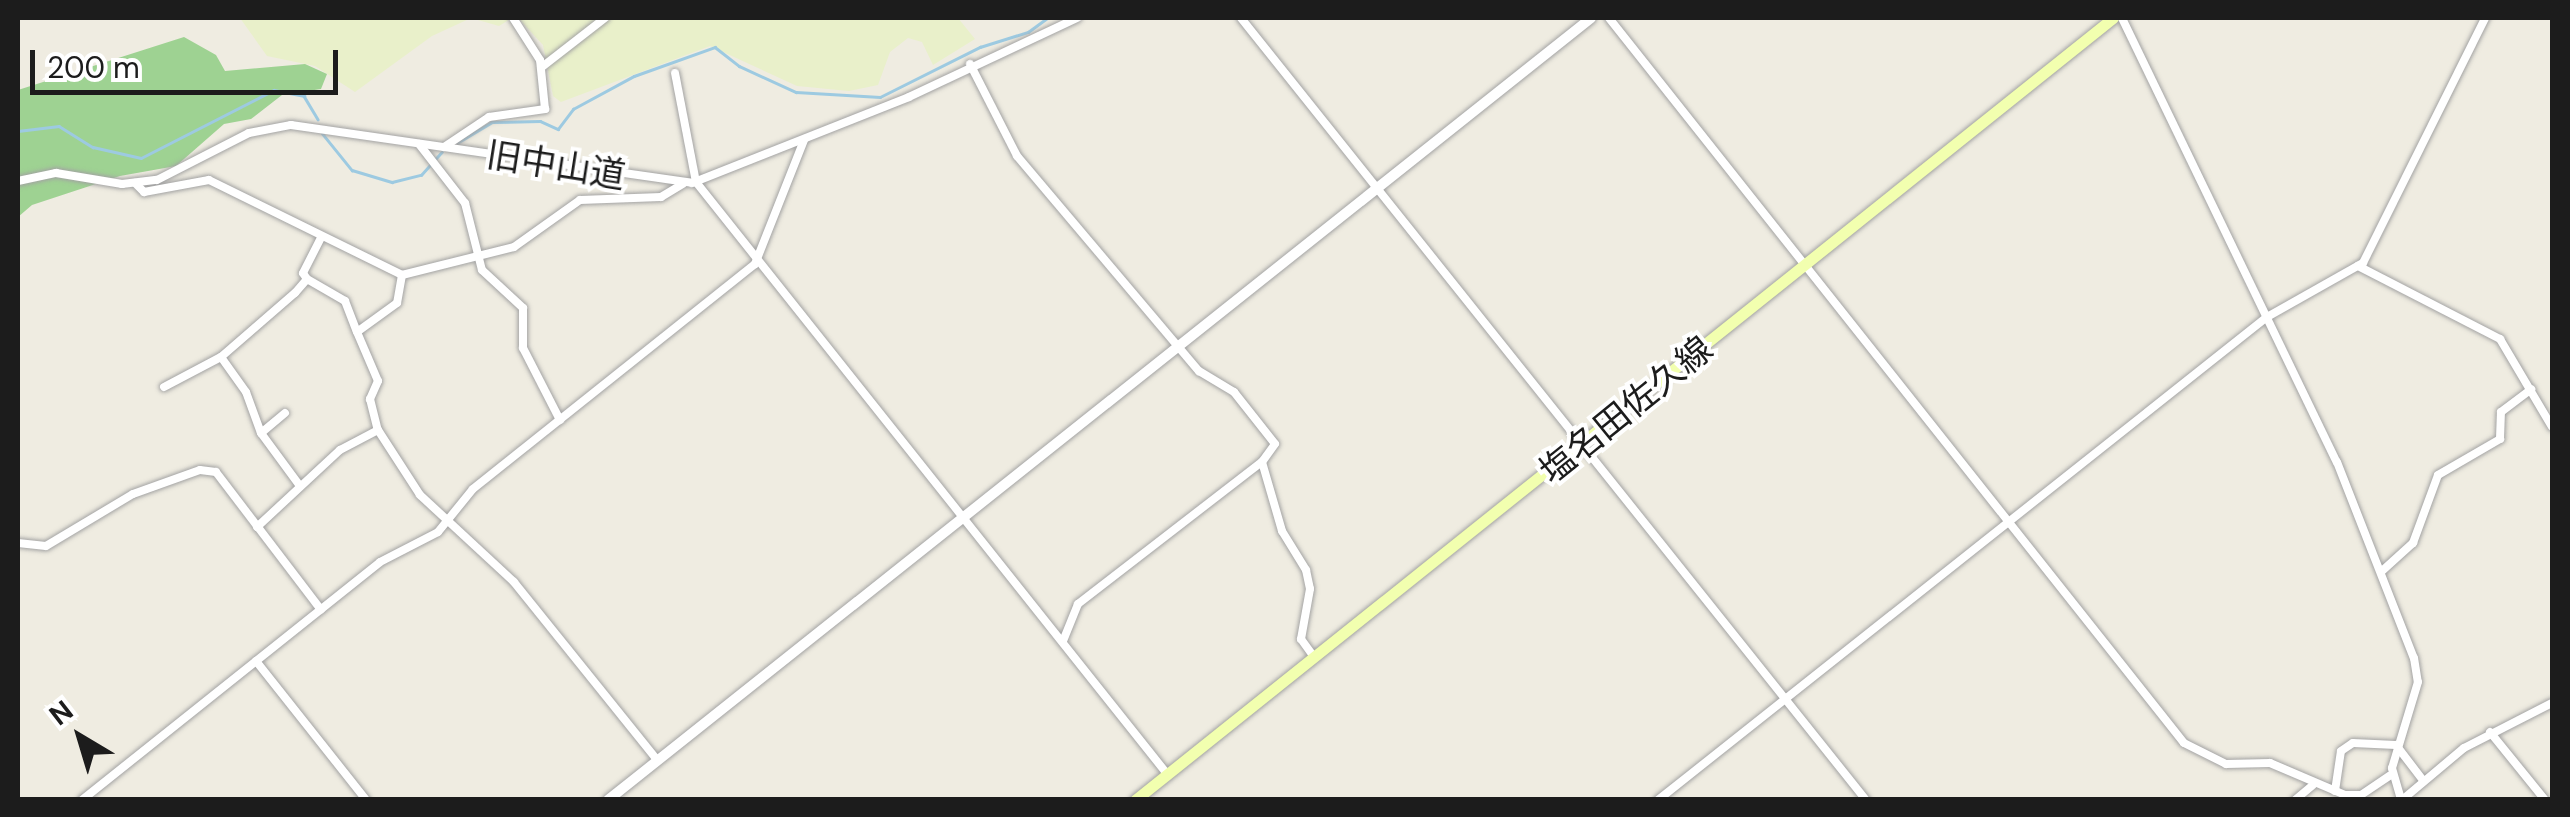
<!DOCTYPE html>
<html>
<head>
<meta charset="utf-8">
<style>
  body { margin:0 }
  #map { position:relative; width:2570px; height:817px; overflow:hidden; background:#efece1; font-family:"DM Sans","Noto Sans JP",sans-serif }
  div>[style] { position:absolute }
  .farmland>* { inset:0; background:#e9f0ca }
  .forest>* { inset:0; background:#9ed292 }
  .stream>* { height:2.5px; margin:-1.25px; padding:0 1.25px; transform-origin:1.25px; border-radius:1.25px; background:#9dcae1 }
  .roads { filter:drop-shadow(0 0 2px #a3a3a3) drop-shadow(0 0 2px #a3a3a3) }
  .minor>* { height:8px; margin:-4px; padding:0 4px; transform-origin:4px; border-radius:4px; background:#fff }
  .tertiary>* { height:10px; margin:-5px; padding:0 5px; transform-origin:5px; border-radius:5px; background:#fff }
  .secondary>* { height:11px; margin:-5.5px; padding:0 5.5px; transform-origin:5.5px; border-radius:5.5px; background:#f2ffaf }
  span { translate:-50% -50%; white-space:nowrap; text-align:center; line-height:1.15; -webkit-text-stroke:8px #fff; paint-order:stroke }
  .street-label { font-size:35px; color:#1c1c1c }
  .frame { position:absolute; inset:0; border:20px solid #1c1c1c; pointer-events:none }
  .north { position:absolute; left:30px; top:687px; width:100px; height:100px; -webkit-text-stroke:8px #fff; paint-order:stroke; rotate:322deg; font-size:28px; font-weight:700; line-height:40px; text-align:center; color:#1c1c1c }
  .north::after { content:''; display:block; margin:auto; width:35px; height:45px; background:#1c1c1c; clip-path:polygon(50% 0,100% 100%,50% 72%,0 100%) }
  .scale { position:absolute; left:30px; top:50px; width:308px; height:45px; box-sizing:border-box; border:5px solid #1c1c1c; border-top:0; padding-left:12px; font-size:30px; line-height:35px; white-space:nowrap; color:#1c1c1c; -webkit-text-stroke:8px #fff; paint-order:stroke }
</style>
</head>
<body>
<div id="map">
  <div class="farmland">
    <i style="clip-path:polygon(240px 18px,512px 18px,499px 26px,471px 18px,432px 36px,355px 92px,315px 66px,267px 56px)"></i>
    <i style="clip-path:polygon(518px 18px,958px 18px,975px 39px,933px 65px,922px 42px,908px 38px,890px 52px,878px 85px,849px 91px,797px 86px,710px 46px,561px 102px,553px 96px,543px 45px)"></i>
  </div>
  <div class="forest">
    <i style="clip-path:polygon(184px 37px,216px 55px,225px 71px,305px 64px,327px 74px,321px 89px,282px 95px,251px 119px,224px 124px,176px 166px,120px 176px,32px 205px,18px 217px,18px 90px)"></i>
  </div>
  <div class="stream">
    <i style="left:18px;top:131px;width:41px;rotate:-7deg"></i>
    <i style="left:59px;top:126px;width:40px;rotate:32deg"></i>
    <i style="left:93px;top:147px;width:49px;rotate:12.9deg"></i>
    <i style="left:141px;top:158px;width:149px;rotate:-27.1deg"></i>
    <i style="left:274px;top:90px;width:31px;rotate:11deg"></i>
    <i style="left:304px;top:96px;width:27px;rotate:59deg"></i>
    <i style="left:322px;top:133px;width:48px;rotate:51deg"></i>
    <i style="left:352px;top:170px;width:42px;rotate:16.7deg"></i>
    <i style="left:392px;top:182px;width:30px;rotate:-14deg"></i>
    <i style="left:421px;top:175px;width:31px;rotate:-48deg"></i>
    <i style="left:457px;top:143px;width:41px;rotate:-31deg"></i>
    <i style="left:492px;top:122px;width:48px;rotate:-1.2deg"></i>
    <i style="left:540px;top:121px;width:20px;rotate:24deg"></i>
    <i style="left:558px;top:129px;width:25px;rotate:-53deg"></i>
    <i style="left:573px;top:109px;width:69px;rotate:-28.4deg"></i>
    <i style="left:634px;top:76px;width:86px;rotate:-19.7deg"></i>
    <i style="left:715px;top:47px;width:31px;rotate:38deg"></i>
    <i style="left:739px;top:66px;width:63px;rotate:24.5deg"></i>
    <i style="left:796px;top:92px;width:84px;rotate:3.4deg"></i>
    <i style="left:880px;top:97px;width:112px;rotate:-26.6deg"></i>
    <i style="left:980px;top:47px;width:50px;rotate:-17.4deg"></i>
    <i style="left:1028px;top:32px;width:24px;rotate:-36deg"></i>
  </div>
  <div class="roads">
    <div class="minor">
      <i style="left:1241px;top:18px;width:1001px;rotate:51.37deg"></i>
      <i style="left:1609px;top:18px;width:925px;rotate:51.58deg"></i>
      <i style="left:2184px;top:743px;width:47px;rotate:26.6deg"></i>
      <i style="left:2226px;top:764px;width:44px;rotate:-1.3deg"></i>
      <i style="left:2270px;top:763px;width:82px;rotate:23.1deg"></i>
      <i style="left:2345px;top:795px;width:16px"></i>
      <i style="left:2361px;top:795px;width:36px;rotate:-34deg"></i>
      <i style="left:2122px;top:18px;width:493px;rotate:64.2deg"></i>
      <i style="left:2337px;top:462px;width:211px;rotate:68.6deg"></i>
      <i style="left:2414px;top:658px;width:24px;rotate:81deg"></i>
      <i style="left:2418px;top:682px;width:90px;rotate:106.8deg"></i>
      <i style="left:2392px;top:768px;width:33px;rotate:74deg"></i>
      <i style="left:970px;top:64px;width:103px;rotate:62.9deg"></i>
      <i style="left:1017px;top:156px;width:282px;rotate:49.8deg"></i>
      <i style="left:1199px;top:371px;width:41px;rotate:31deg"></i>
      <i style="left:1234px;top:392px;width:66px;rotate:51.7deg"></i>
      <i style="left:1275px;top:444px;width:22px;rotate:126deg"></i>
      <i style="left:1262px;top:462px;width:72px;rotate:73.8deg"></i>
      <i style="left:1282px;top:531px;width:46px;rotate:58.4deg"></i>
      <i style="left:1306px;top:570px;width:19px;rotate:78deg"></i>
      <i style="left:1310px;top:589px;width:51px;rotate:100.2deg"></i>
      <i style="left:1301px;top:639px;width:22px;rotate:54deg"></i>
      <i style="left:542px;top:67px;width:80px;rotate:-37.9deg"></i>
      <i style="left:675px;top:73px;width:111px;rotate:79.1deg"></i>
      <i style="left:696px;top:182px;width:757px;rotate:51.49deg"></i>
      <i style="left:419px;top:144px;width:75px;rotate:52.1deg"></i>
      <i style="left:465px;top:203px;width:69px;rotate:75.8deg"></i>
      <i style="left:482px;top:270px;width:56px;rotate:42.8deg"></i>
      <i style="left:523px;top:308px;width:40px;rotate:90deg"></i>
      <i style="left:523px;top:348px;width:81px;rotate:62.8deg"></i>
      <i style="left:444px;top:147px;width:54px;rotate:-33.7deg"></i>
      <i style="left:489px;top:117px;width:57px;rotate:-8.1deg"></i>
      <i style="left:545px;top:109px;width:49px;rotate:-95.8deg"></i>
      <i style="left:540px;top:60px;width:50px;rotate:-122.7deg"></i>
      <i style="left:18px;top:181px;width:39px;rotate:-12deg"></i>
      <i style="left:56px;top:173px;width:67px;rotate:9.5deg"></i>
      <i style="left:122px;top:184px;width:35px;rotate:-7deg"></i>
      <i style="left:157px;top:180px;width:103px;rotate:-27.1deg"></i>
      <i style="left:249px;top:133px;width:43px;rotate:-10.8deg"></i>
      <i style="left:291px;top:125px;width:405px;rotate:8.2deg"></i>
      <i style="left:692px;top:183px;width:233px;rotate:-21.6deg"></i>
      <i style="left:909px;top:97px;width:186px;rotate:-25.2deg"></i>
      <i style="left:135px;top:183px;width:13px;rotate:45deg"></i>
      <i style="left:144px;top:192px;width:66px;rotate:-10.5deg"></i>
      <i style="left:209px;top:180px;width:215px;rotate:26.2deg"></i>
      <i style="left:402px;top:275px;width:115px;rotate:-14deg"></i>
      <i style="left:514px;top:247px;width:81px;rotate:-35.5deg"></i>
      <i style="left:580px;top:200px;width:81px;rotate:-2.1deg"></i>
      <i style="left:661px;top:197px;width:26px;rotate:-31deg"></i>
      <i style="left:2358px;top:266px;width:160px;rotate:27.2deg"></i>
      <i style="left:2500px;top:339px;width:102px;rotate:59.4deg"></i>
      <i style="left:402px;top:275px;width:28px;rotate:100deg"></i>
      <i style="left:397px;top:303px;width:49px;rotate:144.1deg"></i>
      <i style="left:357px;top:332px;width:53px;rotate:66.8deg"></i>
      <i style="left:378px;top:381px;width:20px;rotate:114deg"></i>
      <i style="left:370px;top:399px;width:32px;rotate:76deg"></i>
      <i style="left:378px;top:430px;width:77px;rotate:57.1deg"></i>
      <i style="left:420px;top:495px;width:128px;rotate:42.8deg"></i>
      <i style="left:514px;top:582px;width:228px;rotate:51.2deg"></i>
      <i style="left:307px;top:279px;width:44px;rotate:30.1deg"></i>
      <i style="left:345px;top:301px;width:33px;rotate:69deg"></i>
      <i style="left:221px;top:357px;width:43px;rotate:54.5deg"></i>
      <i style="left:246px;top:392px;width:44px;rotate:69.9deg"></i>
      <i style="left:164px;top:387px;width:64px;rotate:-27.8deg"></i>
      <i style="left:221px;top:357px;width:98px;rotate:-40.9deg"></i>
      <i style="left:295px;top:293px;width:18px;rotate:-49deg"></i>
      <i style="left:307px;top:279px;width:7px;rotate:-124deg"></i>
      <i style="left:303px;top:273px;width:39px;rotate:-63deg"></i>
      <i style="left:285px;top:413px;width:31px;rotate:140deg"></i>
      <i style="left:261px;top:433px;width:66px;rotate:53.7deg"></i>
      <i style="left:257px;top:527px;width:113px;rotate:-42.9deg"></i>
      <i style="left:340px;top:450px;width:43px;rotate:-27.8deg"></i>
      <i style="left:18px;top:543px;width:28px;rotate:6deg"></i>
      <i style="left:46px;top:546px;width:101px;rotate:-30.9deg"></i>
      <i style="left:133px;top:494px;width:71px;rotate:-19.7deg"></i>
      <i style="left:200px;top:470px;width:16px;rotate:7deg"></i>
      <i style="left:216px;top:472px;width:173px;rotate:52.7deg"></i>
      <i style="left:2382px;top:571px;width:42px;rotate:-42.1deg"></i>
      <i style="left:2413px;top:543px;width:72px;rotate:-69.8deg"></i>
      <i style="left:2438px;top:475px;width:72px;rotate:-30.1deg"></i>
      <i style="left:2500px;top:439px;width:27px;rotate:-88deg"></i>
      <i style="left:2501px;top:412px;width:38px;rotate:-37deg"></i>
      <i style="left:1063px;top:641px;width:40px;rotate:-68deg"></i>
      <i style="left:1078px;top:604px;width:232px;rotate:-37.7deg"></i>
      <i style="left:256px;top:661px;width:177px;rotate:51.6deg"></i>
      <i style="left:2490px;top:732px;width:87px;rotate:51deg"></i>
      <i style="left:2335px;top:791px;width:40px;rotate:-81.5deg"></i>
      <i style="left:2341px;top:751px;width:14px;rotate:-34deg"></i>
      <i style="left:2353px;top:743px;width:43px;rotate:2.7deg"></i>
      <i style="left:2396px;top:745px;width:43px;rotate:52.6deg"></i>
      <i style="left:82px;top:800px;width:381px;rotate:-38.6deg"></i>
      <i style="left:380px;top:562px;width:65px;rotate:-27.3deg"></i>
      <i style="left:438px;top:532px;width:55px;rotate:-50.9deg"></i>
      <i style="left:473px;top:489px;width:361px;rotate:-38.6deg"></i>
      <i style="left:755px;top:264px;width:133px;rotate:-68.4deg"></i>
      <i style="left:1658px;top:800px;width:777px;rotate:-38.42deg"></i>
      <i style="left:2267px;top:317px;width:110px;rotate:-29.4deg"></i>
      <i style="left:2363px;top:263px;width:274px;rotate:-63.5deg"></i>
      <i style="left:2295px;top:800px;width:23px;rotate:-40deg"></i>
      <i style="left:2402px;top:800px;width:81px;rotate:-40deg"></i>
      <i style="left:2464px;top:748px;width:99px;rotate:-27.1deg"></i>
    </div>
    <div class="tertiary">
      <i style="left:608px;top:800px;width:1256px;rotate:-38.5deg"></i>
    </div>
    <div class="secondary">
      <i style="left:1135px;top:800px;width:1252px;rotate:-38.65deg"></i>
    </div>
  </div>
  <div class="street-label">
    <span style="left:556px;top:165px;rotate:9deg">旧中山道</span>
    <span style="left:1626px;top:410px;rotate:-39deg">塩名田佐久線</span>
  </div>
  <div class="frame"></div>
  <div class="north">N</div>
  <div class="scale">200 m</div>
</div>
</body>
</html>
